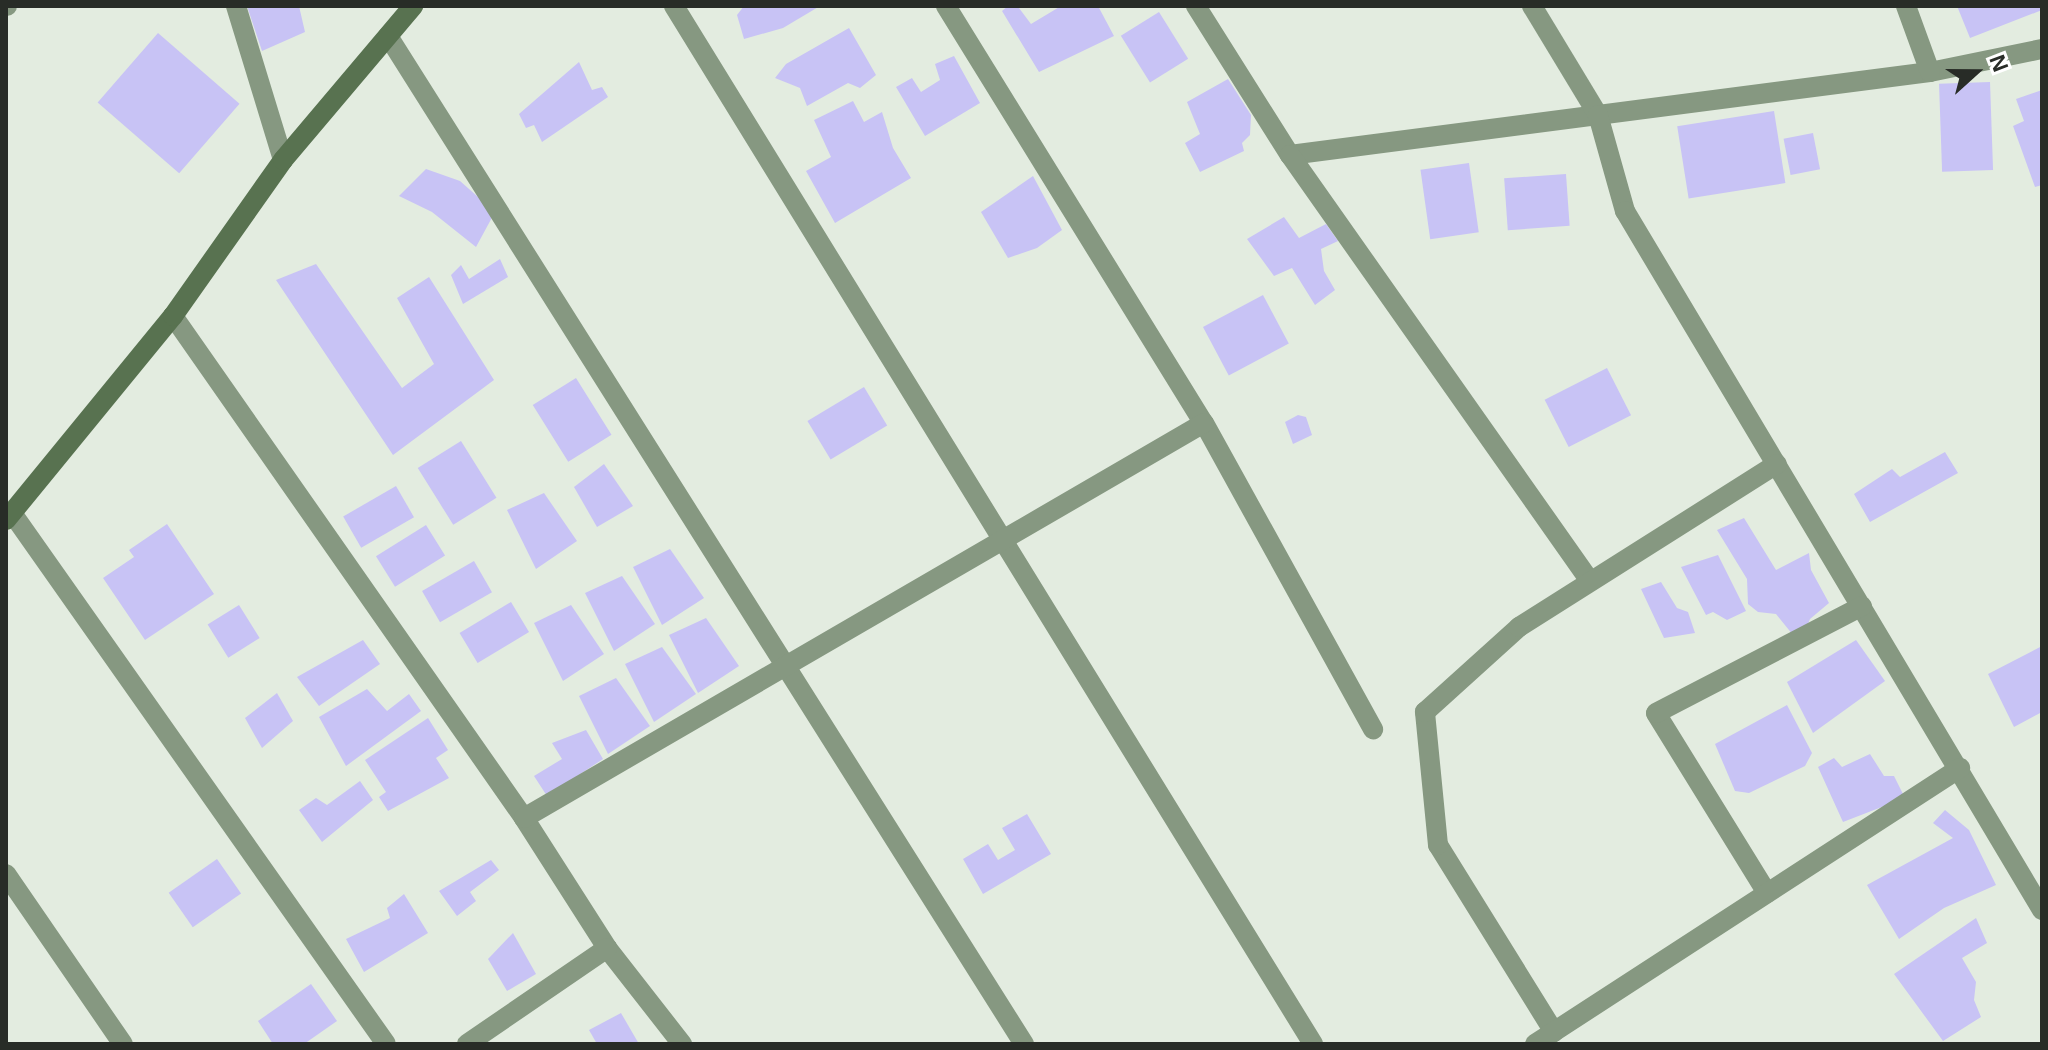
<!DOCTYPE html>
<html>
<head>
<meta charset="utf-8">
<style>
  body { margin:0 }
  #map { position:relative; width:2048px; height:1050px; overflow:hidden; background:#e3ece0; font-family:Arial,sans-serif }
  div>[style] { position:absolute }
  .building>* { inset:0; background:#c8c3f5; transform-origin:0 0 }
  .minor>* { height:20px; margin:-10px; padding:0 10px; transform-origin:10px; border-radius:10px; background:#869881 }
  .secondary>* { height:20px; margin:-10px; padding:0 10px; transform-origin:10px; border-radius:10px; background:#587250 }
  span { translate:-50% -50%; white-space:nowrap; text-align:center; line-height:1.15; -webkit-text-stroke:8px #fff; paint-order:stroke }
  .frame { position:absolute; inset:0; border:8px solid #282c27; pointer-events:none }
  .north { position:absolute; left:1936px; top:32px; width:80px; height:80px; -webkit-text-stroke:6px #fff; paint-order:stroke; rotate:69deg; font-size:22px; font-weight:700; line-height:32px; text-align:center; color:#282c27 }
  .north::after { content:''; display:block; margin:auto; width:28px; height:36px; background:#282c27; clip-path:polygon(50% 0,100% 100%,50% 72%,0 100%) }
</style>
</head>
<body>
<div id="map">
  <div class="building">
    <i style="clip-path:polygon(247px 6px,299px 6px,305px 32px,262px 51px)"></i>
    <i style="clip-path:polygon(744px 6px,820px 6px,783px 28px,744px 39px,737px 15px)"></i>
    <i style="clip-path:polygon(1008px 6px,1019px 8px,1031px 24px,1061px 6px,1098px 6px,1114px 36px,1039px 72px,1002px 11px)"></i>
    <i style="clip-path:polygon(1957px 6px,2042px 6px,2042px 10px,1970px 38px)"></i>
    <i style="left:1159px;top:12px;width:55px;height:45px;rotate:58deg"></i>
    <i style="clip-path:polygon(849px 28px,876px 75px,860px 88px,848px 83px,807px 106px,800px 88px,775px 78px,786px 64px)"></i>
    <i style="left:158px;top:33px;width:108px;height:92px;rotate:41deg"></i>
    <i style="clip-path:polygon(954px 56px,980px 103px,925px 136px,896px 87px,912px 78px,921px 92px,940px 80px,935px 64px)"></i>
    <i style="clip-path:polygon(579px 62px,592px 90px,602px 87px,608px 97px,542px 142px,534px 125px,526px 128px,519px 114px)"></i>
    <i style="clip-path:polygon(1228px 79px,1251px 115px,1250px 135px,1242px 143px,1244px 151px,1200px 172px,1185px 143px,1200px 134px,1187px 102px)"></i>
    <i style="left:1990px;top:82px;width:88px;height:51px;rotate:88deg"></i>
    <i style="clip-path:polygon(2042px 90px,2042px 185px,2035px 187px,2013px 126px,2024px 121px,2016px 99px)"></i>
    <i style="clip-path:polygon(853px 101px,864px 122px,882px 112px,893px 148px,911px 178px,835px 223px,806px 171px,831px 157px,814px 120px)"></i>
    <i style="left:1774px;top:111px;width:73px;height:98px;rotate:81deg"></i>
    <i style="left:1813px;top:133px;width:37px;height:30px;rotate:79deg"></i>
    <i style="left:1469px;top:163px;width:70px;height:49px;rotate:82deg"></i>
    <i style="clip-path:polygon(426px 169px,460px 181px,495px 212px,476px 247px,432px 212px,399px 196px)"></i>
    <i style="left:1566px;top:174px;width:52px;height:62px;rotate:86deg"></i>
    <i style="clip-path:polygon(1033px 176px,1062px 230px,1037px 248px,1008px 258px,981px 212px)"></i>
    <i style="clip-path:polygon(1284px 217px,1299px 238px,1326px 224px,1338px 241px,1321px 249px,1324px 271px,1335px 290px,1315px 305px,1292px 268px,1274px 276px,1247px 239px)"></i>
    <i style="clip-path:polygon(500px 259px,508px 277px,463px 304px,451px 275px,461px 265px,469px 279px)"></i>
    <i style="clip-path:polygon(316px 264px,402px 388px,434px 364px,397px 298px,429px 277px,494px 380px,393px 455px,276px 280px)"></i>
    <i style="left:1263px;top:295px;width:55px;height:68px;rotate:62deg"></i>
    <i style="left:1607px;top:368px;width:53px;height:70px;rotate:63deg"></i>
    <i style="left:576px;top:378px;width:67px;height:51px;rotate:58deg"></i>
    <i style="left:864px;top:387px;width:45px;height:66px;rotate:59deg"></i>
    <i style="clip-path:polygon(1298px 415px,1306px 417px,1312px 435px,1293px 444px,1285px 422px)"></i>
    <i style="left:461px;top:441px;width:67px;height:51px;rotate:58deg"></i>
    <i style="clip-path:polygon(1945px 452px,1958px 473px,1870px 522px,1854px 494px,1892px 469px,1900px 477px)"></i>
    <i style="clip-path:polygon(604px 464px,633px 506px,597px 527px,574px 487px)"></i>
    <i style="left:396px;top:486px;width:36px;height:61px;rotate:60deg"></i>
    <i style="clip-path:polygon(544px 493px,577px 541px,536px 569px,507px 510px)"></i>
    <i style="clip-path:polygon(1744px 518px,1776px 570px,1809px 553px,1811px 570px,1829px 603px,1810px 619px,1805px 631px,1793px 635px,1776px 614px,1758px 612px,1748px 604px,1747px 579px,1717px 530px)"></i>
    <i style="clip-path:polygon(167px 524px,214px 594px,145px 640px,103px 578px,134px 557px,129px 550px)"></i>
    <i style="left:426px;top:525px;width:36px;height:59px;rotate:58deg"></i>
    <i style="clip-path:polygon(670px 549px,704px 598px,662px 625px,633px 567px)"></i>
    <i style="clip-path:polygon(1718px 555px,1746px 611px,1727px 620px,1713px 612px,1706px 615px,1681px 567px)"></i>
    <i style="left:474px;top:561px;width:36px;height:60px;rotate:60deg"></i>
    <i style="clip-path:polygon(622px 576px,655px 624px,614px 651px,585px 593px)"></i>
    <i style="clip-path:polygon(1661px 582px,1677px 608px,1688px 612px,1695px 633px,1664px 638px,1641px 589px)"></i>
    <i style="left:511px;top:602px;width:35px;height:60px;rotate:59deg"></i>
    <i style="left:239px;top:605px;width:39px;height:37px;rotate:58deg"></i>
    <i style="clip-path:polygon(571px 605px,604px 654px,563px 681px,534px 623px)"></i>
    <i style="clip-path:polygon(706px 618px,739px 666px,698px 693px,669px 635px)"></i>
    <i style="clip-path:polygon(363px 640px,380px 664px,319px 706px,297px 677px)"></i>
    <i style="clip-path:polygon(1856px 640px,1885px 681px,1813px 733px,1787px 682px)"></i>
    <i style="clip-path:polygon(2042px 646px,2042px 712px,2014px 727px,1988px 674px)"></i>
    <i style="clip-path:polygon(662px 647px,696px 694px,654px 722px,625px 664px)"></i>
    <i style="clip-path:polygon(616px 678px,650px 726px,608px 754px,579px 696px)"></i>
    <i style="clip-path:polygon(367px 689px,387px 711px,409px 694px,421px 711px,346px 766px,319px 717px)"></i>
    <i style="clip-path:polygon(277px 693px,293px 721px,262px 748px,245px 718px)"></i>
    <i style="clip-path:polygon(1787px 705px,1812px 753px,1805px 766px,1749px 793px,1735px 791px,1715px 744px)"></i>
    <i style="clip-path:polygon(428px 718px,448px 750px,436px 758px,449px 778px,388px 811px,379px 797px,386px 792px,365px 760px)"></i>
    <i style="clip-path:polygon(586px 730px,603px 759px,547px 796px,534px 776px,562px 759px,552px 743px)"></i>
    <i style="clip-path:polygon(1870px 754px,1884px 776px,1894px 776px,1905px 798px,1843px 822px,1818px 767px,1834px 758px,1842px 767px)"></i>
    <i style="clip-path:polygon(360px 781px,373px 800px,322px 842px,299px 810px,316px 798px,327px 805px)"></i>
    <i style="clip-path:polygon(1945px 810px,1969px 830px,1996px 885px,1944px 908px,1899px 939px,1867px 885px,1953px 838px,1933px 823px)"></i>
    <i style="clip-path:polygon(1027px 814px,1051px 854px,983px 894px,963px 859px,988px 844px,998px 860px,1015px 850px,1002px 828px)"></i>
    <i style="left:217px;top:859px;width:42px;height:59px;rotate:55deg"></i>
    <i style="clip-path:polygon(491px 860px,499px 870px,470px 892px,476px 901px,457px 916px,439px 891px)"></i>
    <i style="clip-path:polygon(404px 894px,428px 933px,364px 972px,346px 939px,390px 918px,387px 908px)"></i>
    <i style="clip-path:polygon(1976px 918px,1987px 943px,1962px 958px,1976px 982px,1974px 1000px,1981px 1017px,1943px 1041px,1894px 974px)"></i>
    <i style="clip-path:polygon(513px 933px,536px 974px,507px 991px,488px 959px)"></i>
    <i style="clip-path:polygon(311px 984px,337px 1021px,304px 1044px,273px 1044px,258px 1021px)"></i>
    <i style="clip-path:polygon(621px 1013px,639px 1044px,597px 1044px,589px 1030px)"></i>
  </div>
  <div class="minor">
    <i style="left:6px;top:6px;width:1px"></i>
    <i style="left:236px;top:6px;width:161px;rotate:73deg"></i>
    <i style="left:674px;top:6px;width:1219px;rotate:58.38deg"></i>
    <i style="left:946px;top:6px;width:490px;rotate:58.3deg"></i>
    <i style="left:1204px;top:423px;width:350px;rotate:61.1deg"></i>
    <i style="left:1196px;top:6px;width:176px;rotate:57.8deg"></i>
    <i style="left:1290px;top:155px;width:645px;rotate:-7.39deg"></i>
    <i style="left:1930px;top:72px;width:114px;rotate:-11.6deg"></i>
    <i style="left:1532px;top:6px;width:127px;rotate:58.8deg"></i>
    <i style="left:1598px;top:115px;width:100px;rotate:74.3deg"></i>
    <i style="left:1625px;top:211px;width:814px;rotate:59.18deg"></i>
    <i style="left:1906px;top:6px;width:70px;rotate:70deg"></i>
    <i style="left:388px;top:36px;width:1192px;rotate:57.75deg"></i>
    <i style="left:1290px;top:155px;width:521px;rotate:54.85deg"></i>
    <i style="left:173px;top:316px;width:613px;rotate:55.04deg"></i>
    <i style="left:524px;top:818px;width:154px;rotate:57.4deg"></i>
    <i style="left:607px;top:948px;width:122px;rotate:52deg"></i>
    <i style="left:12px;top:513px;width:649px;rotate:54.84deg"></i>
    <i style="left:524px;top:818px;width:786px;rotate:-30.15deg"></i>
    <i style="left:6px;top:874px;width:206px;rotate:55.5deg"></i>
    <i style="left:1767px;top:893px;width:211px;rotate:-121.7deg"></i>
    <i style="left:1656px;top:713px;width:232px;rotate:-27.4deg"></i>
    <i style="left:1554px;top:1032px;width:220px;rotate:-121.8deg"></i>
    <i style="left:1438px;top:845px;width:134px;rotate:-95.6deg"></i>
    <i style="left:1425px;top:712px;width:127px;rotate:-42.1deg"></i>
    <i style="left:1519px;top:627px;width:305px;rotate:-32.3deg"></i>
    <i style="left:467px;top:1044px;width:170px;rotate:-34.4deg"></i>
    <i style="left:1535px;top:1044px;width:507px;rotate:-33deg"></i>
  </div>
  <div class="secondary">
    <i style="left:6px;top:520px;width:264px;rotate:-50.7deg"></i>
    <i style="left:173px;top:316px;width:191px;rotate:-54.8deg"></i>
    <i style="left:283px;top:160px;width:202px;rotate:-49.8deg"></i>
  </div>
  <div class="frame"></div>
  <div class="north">N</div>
</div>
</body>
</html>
